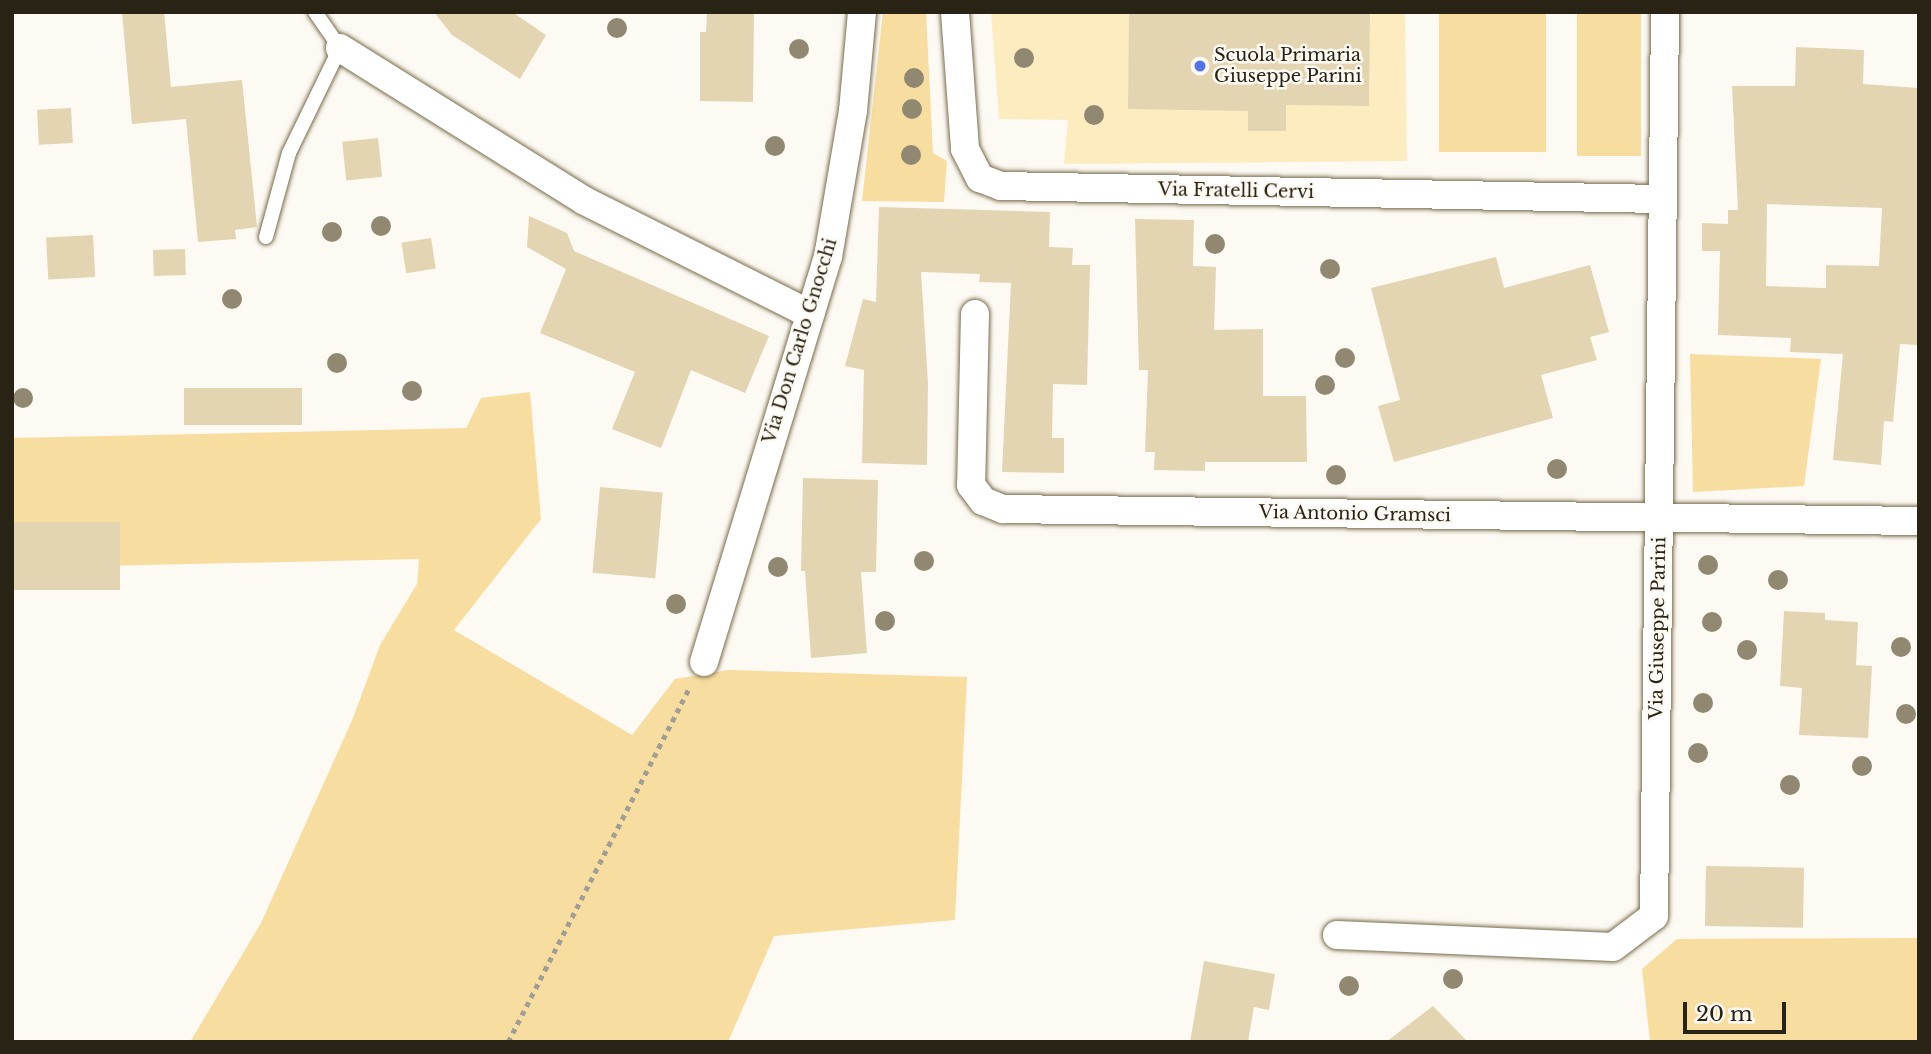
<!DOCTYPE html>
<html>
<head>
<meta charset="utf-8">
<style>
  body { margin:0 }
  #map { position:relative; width:1931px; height:1054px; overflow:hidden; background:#fdfaf3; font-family:"Libre Baskerville",serif }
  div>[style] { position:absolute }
  .built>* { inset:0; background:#feecc1 }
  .green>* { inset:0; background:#f7dda0; transform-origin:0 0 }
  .building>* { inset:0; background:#e3d5b2; transform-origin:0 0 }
  .path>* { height:4.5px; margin-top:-2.25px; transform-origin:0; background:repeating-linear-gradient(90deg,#a29e95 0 5px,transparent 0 10px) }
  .roads { filter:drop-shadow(0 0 2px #796c4c) drop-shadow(0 0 2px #796c4c) }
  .service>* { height:14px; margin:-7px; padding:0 7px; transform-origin:7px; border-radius:7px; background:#fff }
  .minor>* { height:28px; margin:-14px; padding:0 14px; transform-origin:14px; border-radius:14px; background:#fff }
  .trees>* { width:20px; height:20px; margin:-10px; border-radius:50%; background:#918872 }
  .dots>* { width:19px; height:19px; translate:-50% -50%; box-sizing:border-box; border:4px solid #fdfaf3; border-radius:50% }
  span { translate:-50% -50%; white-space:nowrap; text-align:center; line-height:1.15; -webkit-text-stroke:5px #fdfaf3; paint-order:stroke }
  .poi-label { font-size:18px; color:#292316 }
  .left { translate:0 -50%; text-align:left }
  .street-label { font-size:18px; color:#292316 }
  .frame { position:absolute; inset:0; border:14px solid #292316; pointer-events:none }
  .scale { position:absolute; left:1683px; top:1002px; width:103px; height:32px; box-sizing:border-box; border:4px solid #292316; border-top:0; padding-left:9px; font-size:21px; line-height:24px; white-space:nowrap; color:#292316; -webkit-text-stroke:5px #fdfaf3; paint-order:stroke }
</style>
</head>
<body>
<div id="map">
  <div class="built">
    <i style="clip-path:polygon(991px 12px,1405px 12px,1407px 161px,1064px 164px,1068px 120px,999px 119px)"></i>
  </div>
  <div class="green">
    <i style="clip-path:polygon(883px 12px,926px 12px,933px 153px,947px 161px,944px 202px,862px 201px)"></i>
    <i style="left:1439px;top:12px;width:107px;height:140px"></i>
    <i style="left:1577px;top:12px;width:64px;height:144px"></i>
    <i style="clip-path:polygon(1690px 354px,1821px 359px,1804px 486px,1693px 492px)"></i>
    <i style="clip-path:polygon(530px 392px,541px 519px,454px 630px,632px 735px,675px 679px,728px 670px,967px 677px,955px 920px,774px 936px,728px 1042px,190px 1042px,261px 923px,353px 718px,380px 645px,417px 584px,419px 559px,12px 568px,12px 438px,466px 428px,481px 398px)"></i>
    <i style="clip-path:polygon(1919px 938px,1919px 1042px,1650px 1042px,1642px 969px,1677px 939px)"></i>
  </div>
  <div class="building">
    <i style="clip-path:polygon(122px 12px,164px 12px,171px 87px,242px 80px,257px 227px,235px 230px,236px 239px,198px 242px,186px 119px,132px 124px)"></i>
    <i style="clip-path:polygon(434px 12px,512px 12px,546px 35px,520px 79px,452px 35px)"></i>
    <i style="clip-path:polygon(707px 12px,754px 12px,753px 102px,700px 101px,700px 32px,706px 32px)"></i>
    <i style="clip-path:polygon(1129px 12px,1370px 12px,1369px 106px,1286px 105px,1286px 131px,1248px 131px,1248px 111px,1128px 109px)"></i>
    <i style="clip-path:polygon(evenodd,1796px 47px,1864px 50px,1863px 84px,1919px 88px,1919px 345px,1900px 344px,1893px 422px,1884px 421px,1881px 465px,1833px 460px,1843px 354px,1790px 352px,1791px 338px,1718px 335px,1720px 251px,1702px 251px,1702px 223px,1728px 224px,1728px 210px,1738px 210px,1732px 86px,1795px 86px,1796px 47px,1767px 204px,1882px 208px,1879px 266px,1826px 265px,1826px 288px,1766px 286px,1767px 204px)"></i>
    <i style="left:71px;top:108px;width:35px;height:34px;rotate:87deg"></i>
    <i style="left:378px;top:138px;width:39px;height:36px;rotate:84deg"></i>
    <i style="clip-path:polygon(879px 207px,1050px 212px,1049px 247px,1073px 248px,1072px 265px,1090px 265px,1087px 385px,1053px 384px,1052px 438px,1064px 438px,1064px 473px,1002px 472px,1011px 283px,979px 282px,980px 274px,921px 272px,928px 383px,927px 465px,862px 463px,864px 370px,845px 366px,863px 299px,876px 302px)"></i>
    <i style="clip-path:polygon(529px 216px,567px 233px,574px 251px,769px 336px,745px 393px,691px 370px,661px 448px,612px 429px,635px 372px,540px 333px,566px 269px,527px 247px)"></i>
    <i style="clip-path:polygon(1135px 219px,1194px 220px,1193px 266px,1216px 267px,1214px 330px,1263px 329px,1263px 396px,1306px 396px,1307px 462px,1205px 462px,1205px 471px,1154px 470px,1155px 452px,1145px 452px,1148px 370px,1139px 370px)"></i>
    <i style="left:93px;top:235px;width:42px;height:47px;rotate:87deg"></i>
    <i style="left:431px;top:238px;width:31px;height:30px;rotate:81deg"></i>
    <i style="left:185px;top:249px;width:26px;height:32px;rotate:88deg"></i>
    <i style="clip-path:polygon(1496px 257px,1504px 288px,1590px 265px,1609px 332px,1590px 337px,1597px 360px,1541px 375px,1553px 418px,1394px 462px,1378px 406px,1400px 400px,1371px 288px)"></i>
    <i style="left:184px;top:388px;width:118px;height:37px"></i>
    <i style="clip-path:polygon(803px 478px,878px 480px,876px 572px,861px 572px,867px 653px,811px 658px,805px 571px,801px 571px)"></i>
    <i style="left:600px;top:487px;width:63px;height:86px;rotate:5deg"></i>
    <i style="left:12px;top:522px;width:108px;height:68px"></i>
    <i style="clip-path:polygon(1784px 611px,1825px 613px,1825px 620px,1858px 622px,1856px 665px,1872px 666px,1868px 738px,1799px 735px,1802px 688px,1780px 686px)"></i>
    <i style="left:1706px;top:866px;width:98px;height:60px;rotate:1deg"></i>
    <i style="clip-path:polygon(1204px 961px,1275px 974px,1269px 1010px,1254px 1007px,1248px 1042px,1190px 1042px)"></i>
    <i style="clip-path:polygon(1433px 1006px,1468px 1042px,1386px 1042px)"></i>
  </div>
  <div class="path">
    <i style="left:508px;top:1042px;width:399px;rotate:-62.9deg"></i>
  </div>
  <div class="roads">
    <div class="service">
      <i style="left:266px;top:237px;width:87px;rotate:-74.7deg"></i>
      <i style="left:289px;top:153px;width:117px;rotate:-64.1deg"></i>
      <i style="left:340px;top:48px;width:44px;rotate:-124.8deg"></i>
    </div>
    <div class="minor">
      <i style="left:955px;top:12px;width:137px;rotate:85.8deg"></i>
      <i style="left:965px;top:149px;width:33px;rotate:63deg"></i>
      <i style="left:980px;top:178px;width:22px;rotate:21deg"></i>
      <i style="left:1001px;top:186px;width:661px;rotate:1.13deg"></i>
      <i style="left:340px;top:48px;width:289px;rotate:32deg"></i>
      <i style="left:585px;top:201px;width:252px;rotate:26.7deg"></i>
      <i style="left:975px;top:314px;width:171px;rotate:91.3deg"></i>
      <i style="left:971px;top:485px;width:20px;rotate:53deg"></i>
      <i style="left:983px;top:501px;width:22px;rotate:22deg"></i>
      <i style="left:1003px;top:509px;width:916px;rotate:0.75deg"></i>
      <i style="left:704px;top:662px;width:424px;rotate:-73deg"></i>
      <i style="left:828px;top:257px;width:148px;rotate:-80.3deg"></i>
      <i style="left:853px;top:111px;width:99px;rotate:-84.8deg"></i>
      <i style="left:1337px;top:935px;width:276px;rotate:2.5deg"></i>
      <i style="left:1613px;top:947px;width:51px;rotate:-37.1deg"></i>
      <i style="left:1654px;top:916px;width:904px;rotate:-89.3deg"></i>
    </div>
  </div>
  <div class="trees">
    <i style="left:617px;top:28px"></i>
    <i style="left:799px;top:49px"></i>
    <i style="left:1024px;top:58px"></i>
    <i style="left:914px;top:78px"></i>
    <i style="left:912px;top:109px"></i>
    <i style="left:1094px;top:115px"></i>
    <i style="left:775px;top:146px"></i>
    <i style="left:911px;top:155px"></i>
    <i style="left:381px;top:226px"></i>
    <i style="left:332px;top:232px"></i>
    <i style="left:1215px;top:244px"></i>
    <i style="left:1330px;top:269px"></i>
    <i style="left:232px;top:299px"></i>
    <i style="left:1345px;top:358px"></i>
    <i style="left:337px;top:363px"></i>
    <i style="left:1325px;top:385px"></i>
    <i style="left:412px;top:391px"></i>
    <i style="left:23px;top:398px"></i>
    <i style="left:1557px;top:469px"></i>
    <i style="left:1336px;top:475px"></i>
    <i style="left:924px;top:561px"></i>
    <i style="left:1708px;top:565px"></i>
    <i style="left:778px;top:567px"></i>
    <i style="left:1778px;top:580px"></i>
    <i style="left:676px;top:604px"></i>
    <i style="left:885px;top:621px"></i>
    <i style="left:1712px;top:622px"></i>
    <i style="left:1901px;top:647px"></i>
    <i style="left:1747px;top:650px"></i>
    <i style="left:1703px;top:703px"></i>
    <i style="left:1906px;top:714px"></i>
    <i style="left:1698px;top:753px"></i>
    <i style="left:1862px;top:766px"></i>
    <i style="left:1790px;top:785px"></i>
    <i style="left:1453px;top:979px"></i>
    <i style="left:1349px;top:986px"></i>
  </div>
  <div class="dots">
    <i style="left:1200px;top:66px;background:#5175e9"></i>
  </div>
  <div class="poi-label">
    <span class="left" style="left:1214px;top:66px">Scuola Primaria<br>Giuseppe Parini</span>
  </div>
  <div class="street-label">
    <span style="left:1236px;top:191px;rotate:1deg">Via Fratelli Cervi</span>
    <span style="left:800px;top:341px;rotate:-73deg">Via Don Carlo Gnocchi</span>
    <span style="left:1355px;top:514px;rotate:1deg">Via Antonio Gramsci</span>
    <span style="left:1658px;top:628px;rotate:-89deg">Via Giuseppe Parini</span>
  </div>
  <div class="frame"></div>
  <div class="scale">20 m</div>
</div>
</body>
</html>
